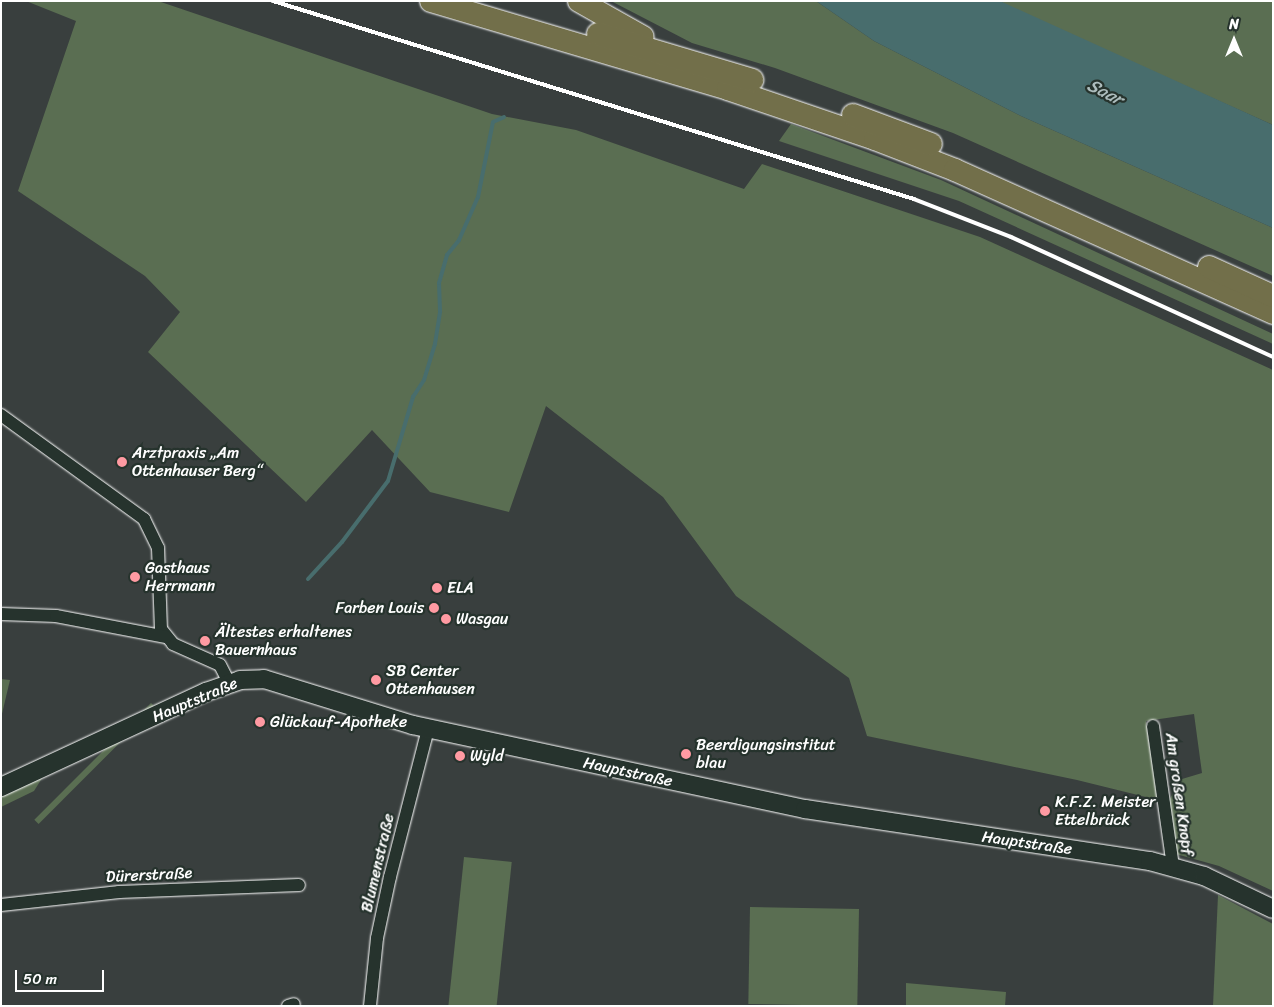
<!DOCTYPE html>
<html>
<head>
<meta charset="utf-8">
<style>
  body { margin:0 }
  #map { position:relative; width:1274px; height:1007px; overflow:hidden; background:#393f3e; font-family:Sriracha,sans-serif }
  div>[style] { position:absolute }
  .green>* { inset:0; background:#5a6e52; transform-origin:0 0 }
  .water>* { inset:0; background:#486d6d }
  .stream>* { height:4px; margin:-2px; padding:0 2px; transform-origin:2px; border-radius:2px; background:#486d6d }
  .roads { filter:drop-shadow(0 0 1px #fff) drop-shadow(0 0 1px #fff) }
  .street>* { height:12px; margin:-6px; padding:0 6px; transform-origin:6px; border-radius:6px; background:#26332d }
  .secondary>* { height:18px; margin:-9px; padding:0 9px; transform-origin:9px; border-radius:9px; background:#26332d }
  .highway>* { height:22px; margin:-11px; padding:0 11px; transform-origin:11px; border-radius:11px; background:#726f4a }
  .rail>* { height:4px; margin:-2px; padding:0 2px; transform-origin:2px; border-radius:2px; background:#fff }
  .dots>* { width:14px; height:14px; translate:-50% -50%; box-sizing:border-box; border:2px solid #26332d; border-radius:50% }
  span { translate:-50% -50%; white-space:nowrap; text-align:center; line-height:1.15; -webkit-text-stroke:4.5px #26332d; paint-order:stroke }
  .poi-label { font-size:16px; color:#fff }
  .left { translate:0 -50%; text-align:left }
  .right { translate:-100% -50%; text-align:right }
  .street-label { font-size:16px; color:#fff }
  .water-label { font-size:18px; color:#adbdbd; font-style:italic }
  .frame { position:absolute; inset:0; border:2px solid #fff; pointer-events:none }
  .north { position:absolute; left:1209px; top:15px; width:50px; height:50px; -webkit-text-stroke:4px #26332d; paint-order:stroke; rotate:0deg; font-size:14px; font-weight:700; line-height:20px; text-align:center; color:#fff }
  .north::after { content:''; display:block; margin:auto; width:18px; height:22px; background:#fff; clip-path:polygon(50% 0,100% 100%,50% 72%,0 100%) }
  .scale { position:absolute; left:15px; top:970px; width:89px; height:22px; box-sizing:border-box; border:2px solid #fff; border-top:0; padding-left:6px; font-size:15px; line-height:18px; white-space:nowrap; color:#fff; -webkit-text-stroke:4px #26332d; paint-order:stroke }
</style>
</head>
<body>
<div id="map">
  <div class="green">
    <i style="clip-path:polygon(26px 1px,158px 1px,492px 114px,576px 130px,744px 189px,762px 164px,980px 237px,1273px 370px,1273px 891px,1219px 866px,1176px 854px,1169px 800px,1182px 779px,1202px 773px,1194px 714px,1146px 721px,1158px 800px,1077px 780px,867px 736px,849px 678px,736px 596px,663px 497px,546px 406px,509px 512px,430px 492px,372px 430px,306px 502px,148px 352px,180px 312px,145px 276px,18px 191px,76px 21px)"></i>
    <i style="clip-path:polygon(611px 1px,816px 1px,874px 41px,1021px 116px,1273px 228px,1273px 276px,953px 133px,775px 68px,692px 43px)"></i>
    <i style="clip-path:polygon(1000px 1px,1273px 1px,1273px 125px,1012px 9px)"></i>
    <i style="clip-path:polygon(791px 124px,941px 180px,1273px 334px,1273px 344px,959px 201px,779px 141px)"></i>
    <i style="clip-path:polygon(1px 679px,10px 680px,1px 718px)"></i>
    <i style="left:151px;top:703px;width:6px;height:165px;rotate:45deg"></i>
    <i style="clip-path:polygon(44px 775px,34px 791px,1px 807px,1px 796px)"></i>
    <i style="left:464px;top:857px;width:48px;height:150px;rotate:6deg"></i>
    <i style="clip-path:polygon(1218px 895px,1273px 924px,1273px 1006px,1213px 1006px)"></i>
    <i style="left:859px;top:909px;width:97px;height:109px;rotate:91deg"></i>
    <i style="clip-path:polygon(906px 983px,1006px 992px,1005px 1006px,906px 1006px)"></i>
  </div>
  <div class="water">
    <i style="clip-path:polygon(816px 1px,1000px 1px,1273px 125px,1273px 228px,1021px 116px,874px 41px)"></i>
  </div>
  <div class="stream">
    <i style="left:308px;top:579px;width:50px;rotate:-47.4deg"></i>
    <i style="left:342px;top:542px;width:76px;rotate:-53deg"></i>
    <i style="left:388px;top:481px;width:88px;rotate:-73.4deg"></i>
    <i style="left:413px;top:397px;width:20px;rotate:-57deg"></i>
    <i style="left:424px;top:380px;width:38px;rotate:-73deg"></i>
    <i style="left:435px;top:344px;width:33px;rotate:-81deg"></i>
    <i style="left:440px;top:311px;width:28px;rotate:-92deg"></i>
    <i style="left:439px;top:283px;width:29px;rotate:-74deg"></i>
    <i style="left:447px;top:255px;width:19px;rotate:-51deg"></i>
    <i style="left:459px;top:240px;width:47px;rotate:-66.2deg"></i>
    <i style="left:478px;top:197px;width:76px;rotate:-78.7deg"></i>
    <i style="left:493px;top:122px;width:12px;rotate:-24deg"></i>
  </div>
  <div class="roads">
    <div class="street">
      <i style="left:1px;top:415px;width:177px;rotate:36deg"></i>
      <i style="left:144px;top:519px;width:32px;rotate:64deg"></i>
      <i style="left:158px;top:548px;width:81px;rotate:87.9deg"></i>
      <i style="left:161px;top:629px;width:19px;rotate:51deg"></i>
      <i style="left:173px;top:644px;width:51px;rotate:24.1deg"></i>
      <i style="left:220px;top:665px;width:20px;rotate:63deg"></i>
      <i style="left:1px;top:614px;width:55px;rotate:2.1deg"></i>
      <i style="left:56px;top:616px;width:112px;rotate:10.8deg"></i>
      <i style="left:1153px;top:726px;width:142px;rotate:81.9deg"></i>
      <i style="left:1px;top:905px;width:119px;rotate:-6.3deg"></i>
      <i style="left:119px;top:892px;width:180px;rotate:-2.2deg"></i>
      <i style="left:288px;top:1006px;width:6px;rotate:-18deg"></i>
      <i style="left:370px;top:1006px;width:68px;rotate:-84.1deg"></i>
      <i style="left:377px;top:938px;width:62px;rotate:-78deg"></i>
      <i style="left:390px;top:877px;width:153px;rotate:-75.6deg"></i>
    </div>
    <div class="secondary">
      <i style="left:1px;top:787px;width:226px;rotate:-24.9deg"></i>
      <i style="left:206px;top:692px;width:36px;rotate:-19deg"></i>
      <i style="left:240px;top:680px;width:24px;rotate:-2deg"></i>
      <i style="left:264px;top:679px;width:156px;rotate:17.2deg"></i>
      <i style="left:413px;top:725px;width:401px;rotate:12.1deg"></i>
      <i style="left:805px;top:809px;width:349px;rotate:8.6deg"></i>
      <i style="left:1150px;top:861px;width:56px;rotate:15.5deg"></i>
      <i style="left:1204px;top:876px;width:76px;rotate:25.6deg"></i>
    </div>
    <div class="highway">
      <i style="left:431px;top:1px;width:310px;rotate:16.5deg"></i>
      <i style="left:728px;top:89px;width:155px;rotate:18.8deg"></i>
      <i style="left:875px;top:139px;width:86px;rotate:21.2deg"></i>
      <i style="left:955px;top:170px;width:349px;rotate:24.2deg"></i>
      <i style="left:579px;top:1px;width:73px;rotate:29.4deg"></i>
      <i style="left:598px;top:34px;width:161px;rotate:16.6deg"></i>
      <i style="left:853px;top:115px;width:83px;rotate:20.4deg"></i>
      <i style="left:1209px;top:267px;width:70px;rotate:24.4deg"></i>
    </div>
  </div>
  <div class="rail">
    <i style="left:273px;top:1px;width:671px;rotate:17.17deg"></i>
    <i style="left:914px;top:199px;width:104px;rotate:21.4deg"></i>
    <i style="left:1011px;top:237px;width:288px;rotate:24.6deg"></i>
  </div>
  <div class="dots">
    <i style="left:122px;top:462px;background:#ff9aa2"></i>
    <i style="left:135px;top:577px;background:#ff9aa2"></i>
    <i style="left:437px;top:588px;background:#ff9aa2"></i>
    <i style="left:434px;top:608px;background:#ff9aa2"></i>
    <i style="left:446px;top:619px;background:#ff9aa2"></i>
    <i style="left:205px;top:641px;background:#ff9aa2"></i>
    <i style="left:376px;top:680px;background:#ff9aa2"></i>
    <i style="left:260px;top:722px;background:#ff9aa2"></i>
    <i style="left:686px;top:754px;background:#ff9aa2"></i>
    <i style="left:460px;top:756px;background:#ff9aa2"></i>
    <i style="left:1045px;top:811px;background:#ff9aa2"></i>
  </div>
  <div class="poi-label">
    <span class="left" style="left:132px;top:462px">Arztpraxis „Am<br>Ottenhauser Berg“</span>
    <span class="left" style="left:145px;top:577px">Gasthaus<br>Herrmann</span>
    <span class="left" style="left:447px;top:588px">ELA</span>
    <span class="right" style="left:424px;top:608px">Farben Louis</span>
    <span class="left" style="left:456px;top:619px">Wasgau</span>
    <span class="left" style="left:215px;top:641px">Ältestes erhaltenes<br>Bauernhaus</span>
    <span class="left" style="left:386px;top:680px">SB Center<br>Ottenhausen</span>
    <span class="left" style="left:270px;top:722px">Glückauf-Apotheke</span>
    <span class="left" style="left:696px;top:754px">Beerdigungsinstitut<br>blau</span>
    <span class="left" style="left:470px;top:756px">Wyld</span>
    <span class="left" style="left:1055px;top:811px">K.F.Z. Meister<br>Ettelbrück</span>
  </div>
  <div class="street-label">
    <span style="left:195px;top:700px;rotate:-23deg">Hauptstraße</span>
    <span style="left:628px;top:772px;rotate:12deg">Hauptstraße</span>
    <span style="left:1179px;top:794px;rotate:82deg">Am großen Knopf</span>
    <span style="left:1027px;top:843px;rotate:8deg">Hauptstraße</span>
    <span style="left:378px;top:863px;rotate:-77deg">Blumenstraße</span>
    <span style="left:149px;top:875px;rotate:-3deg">Dürerstraße</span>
  </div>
  <div class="water-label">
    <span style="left:1105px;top:92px;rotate:27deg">Saar</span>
  </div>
  <div class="frame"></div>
  <div class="north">N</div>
  <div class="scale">50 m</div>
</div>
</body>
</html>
